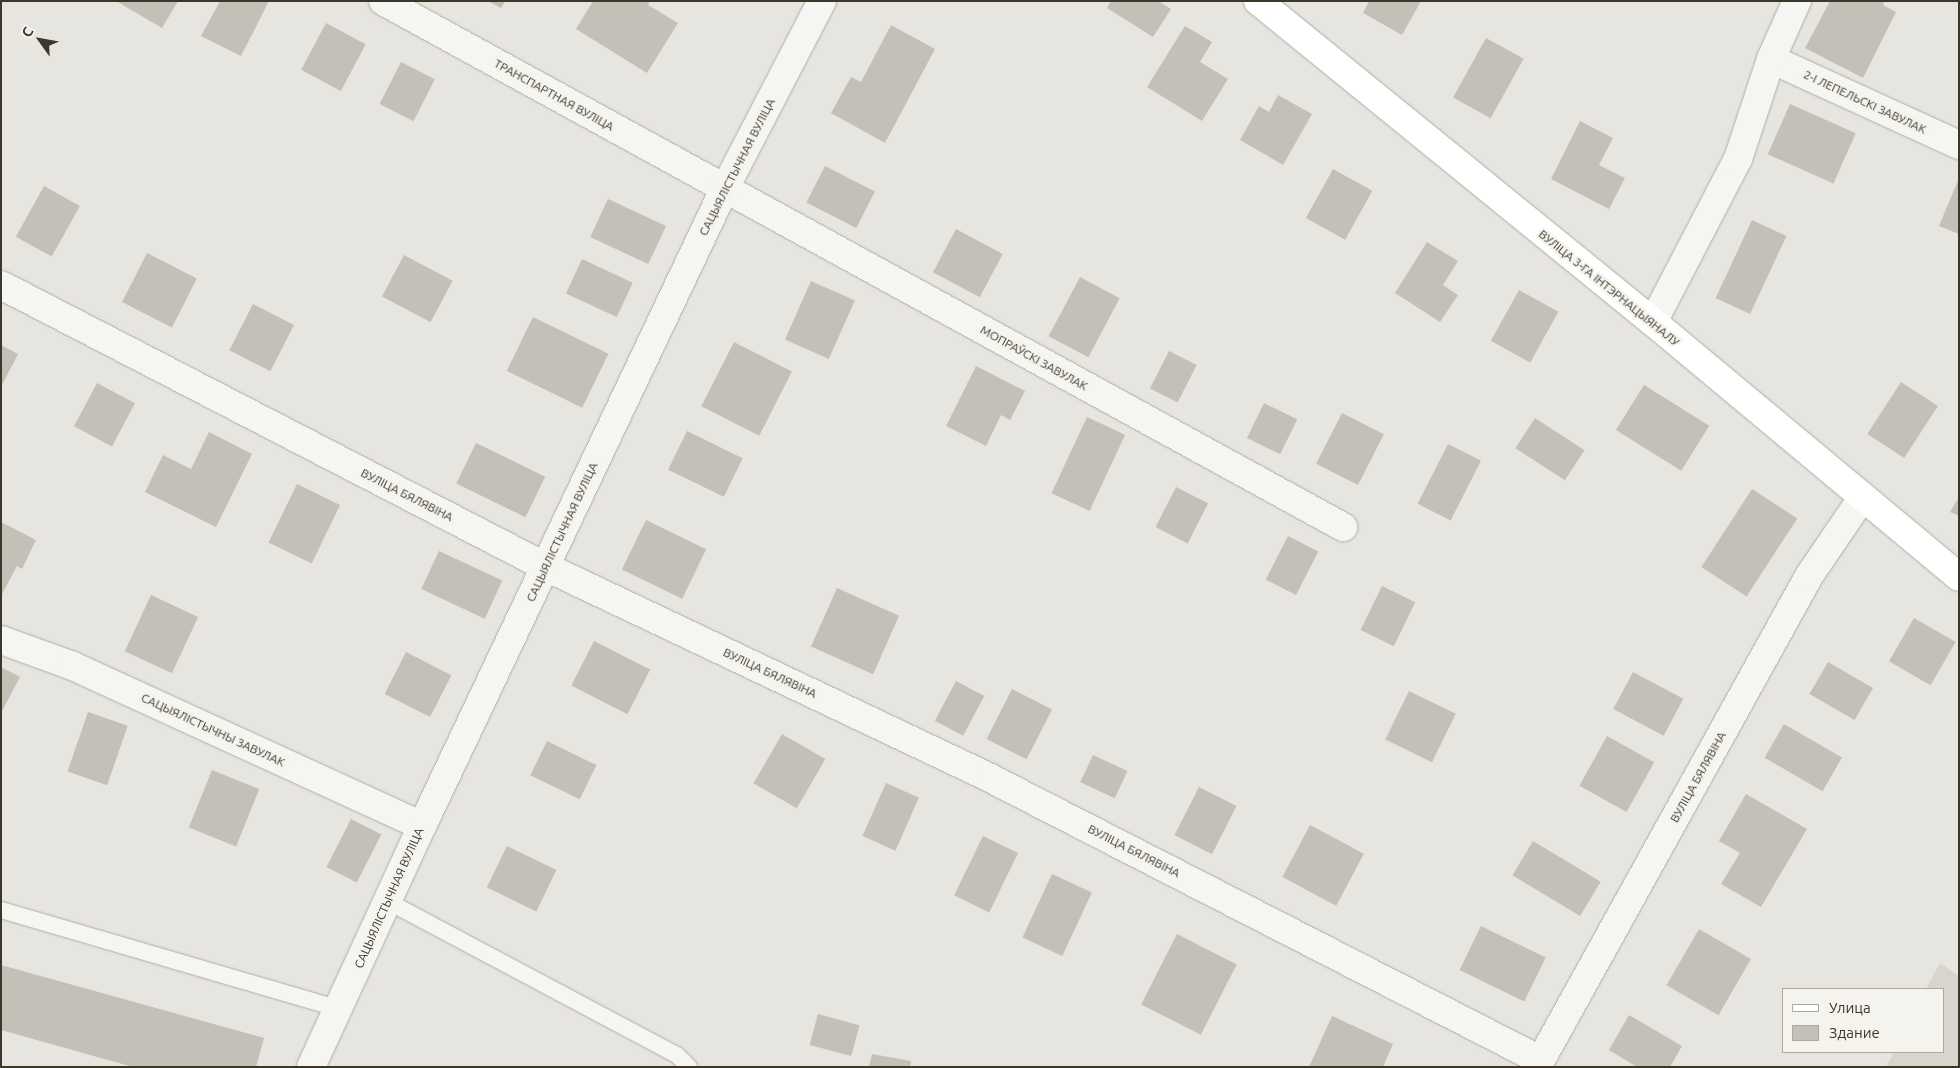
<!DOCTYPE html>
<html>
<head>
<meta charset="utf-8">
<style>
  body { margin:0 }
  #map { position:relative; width:1960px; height:1068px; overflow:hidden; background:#e7e5df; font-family:Ubuntu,sans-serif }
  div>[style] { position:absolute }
  .built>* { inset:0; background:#d8d5cd }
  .building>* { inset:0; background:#c3c0b7; transform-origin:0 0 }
  .roads { filter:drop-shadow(0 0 1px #b0aea5) drop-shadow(0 0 1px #b0aea5) }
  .service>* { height:16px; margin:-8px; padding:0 8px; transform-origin:8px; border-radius:8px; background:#f5f5f1 }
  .minor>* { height:28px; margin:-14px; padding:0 14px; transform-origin:14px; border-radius:14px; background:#f5f5f1 }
  .primary>* { height:28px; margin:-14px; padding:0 14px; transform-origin:14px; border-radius:14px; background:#fff }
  span { translate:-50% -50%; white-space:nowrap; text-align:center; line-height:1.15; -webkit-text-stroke:4.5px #f4f3ee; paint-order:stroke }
  .street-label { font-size:12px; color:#3c3829 }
  .frame { position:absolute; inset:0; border:2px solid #3c3829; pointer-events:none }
  .legend { position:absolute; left:1782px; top:988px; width:162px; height:65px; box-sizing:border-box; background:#f4f3ee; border:1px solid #aaa89f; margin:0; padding:6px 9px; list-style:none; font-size:15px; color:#3c3829 }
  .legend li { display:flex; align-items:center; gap:10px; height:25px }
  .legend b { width:25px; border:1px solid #aaa89f }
  .north { position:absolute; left:15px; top:15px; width:50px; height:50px; -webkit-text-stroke:4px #f4f3ee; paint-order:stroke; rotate:302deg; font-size:14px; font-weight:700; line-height:20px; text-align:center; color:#3c3829 }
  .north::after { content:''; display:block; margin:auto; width:18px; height:22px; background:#3c3829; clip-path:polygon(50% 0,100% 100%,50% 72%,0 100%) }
</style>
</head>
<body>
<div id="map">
  <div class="built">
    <i style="clip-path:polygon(1940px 963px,1959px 976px,1959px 1067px,1886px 1067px,1894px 1052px,1944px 1052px,1944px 989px,1926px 989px)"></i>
  </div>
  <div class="building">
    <i style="clip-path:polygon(116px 1px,178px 1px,162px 28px)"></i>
    <i style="clip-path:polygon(220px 1px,269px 1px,241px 56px,201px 36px)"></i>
    <i style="clip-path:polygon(488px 1px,505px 1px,501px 8px)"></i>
    <i style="clip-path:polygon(593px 1px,650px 1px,648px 5px,678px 23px,647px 73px,576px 29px)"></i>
    <i style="clip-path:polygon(1111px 1px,1158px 1px,1171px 9px,1153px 37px,1107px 8px)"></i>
    <i style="clip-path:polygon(1369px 1px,1421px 1px,1402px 35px,1363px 13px)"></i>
    <i style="clip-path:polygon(1830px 1px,1885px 1px,1883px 5px,1896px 12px,1863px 78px,1805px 48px)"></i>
    <i style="left:326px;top:23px;width:45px;height:53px;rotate:28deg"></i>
    <i style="clip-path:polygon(891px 25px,935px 49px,885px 143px,831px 113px,851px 77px,861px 82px)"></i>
    <i style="clip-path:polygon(1185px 26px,1212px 42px,1200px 62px,1228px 79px,1202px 121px,1147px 87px)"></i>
    <i style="left:1486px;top:38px;width:43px;height:68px;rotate:29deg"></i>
    <i style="left:401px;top:62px;width:38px;height:47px;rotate:27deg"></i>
    <i style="clip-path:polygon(1278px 95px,1312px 114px,1283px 165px,1240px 140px,1259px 106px,1269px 112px)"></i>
    <i style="left:1790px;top:104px;width:72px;height:55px;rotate:24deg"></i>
    <i style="clip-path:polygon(1580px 121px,1613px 138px,1599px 165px,1625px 178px,1609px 209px,1551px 179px)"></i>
    <i style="left:825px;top:166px;width:56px;height:41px;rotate:27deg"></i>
    <i style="left:1333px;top:169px;width:45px;height:56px;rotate:29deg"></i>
    <i style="clip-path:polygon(1959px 178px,1959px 234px,1939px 226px)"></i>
    <i style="left:44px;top:186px;width:41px;height:58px;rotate:29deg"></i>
    <i style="left:608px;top:199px;width:64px;height:42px;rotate:25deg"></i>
    <i style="left:1752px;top:220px;width:38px;height:86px;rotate:25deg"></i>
    <i style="left:956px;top:229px;width:53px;height:49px;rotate:28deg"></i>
    <i style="clip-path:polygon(1427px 242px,1458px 261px,1443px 285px,1458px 295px,1440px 322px,1395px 293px)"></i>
    <i style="left:147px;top:253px;width:56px;height:55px;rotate:27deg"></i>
    <i style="left:404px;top:255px;width:55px;height:47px;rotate:28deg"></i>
    <i style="left:582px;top:259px;width:56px;height:38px;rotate:25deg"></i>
    <i style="left:1080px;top:277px;width:45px;height:67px;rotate:28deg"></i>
    <i style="left:811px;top:281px;width:48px;height:64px;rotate:24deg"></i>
    <i style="left:1519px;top:290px;width:45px;height:58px;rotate:29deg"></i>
    <i style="left:253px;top:304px;width:46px;height:52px;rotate:27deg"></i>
    <i style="left:533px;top:317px;width:84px;height:60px;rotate:26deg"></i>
    <i style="left:734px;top:342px;width:65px;height:72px;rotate:27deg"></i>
    <i style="clip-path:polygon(1px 345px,18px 354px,1px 387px)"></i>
    <i style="left:1169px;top:351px;width:31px;height:42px;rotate:27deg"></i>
    <i style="clip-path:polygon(976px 366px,1025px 391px,1010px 420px,1001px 415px,986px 446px,946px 426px)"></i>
    <i style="left:1901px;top:382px;width:44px;height:62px;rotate:33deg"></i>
    <i style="left:97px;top:383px;width:43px;height:49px;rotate:28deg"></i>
    <i style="left:1644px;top:385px;width:77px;height:53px;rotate:32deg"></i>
    <i style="left:1264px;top:403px;width:37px;height:39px;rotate:26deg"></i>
    <i style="left:1342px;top:413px;width:47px;height:57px;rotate:27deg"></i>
    <i style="left:1087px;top:417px;width:42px;height:84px;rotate:25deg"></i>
    <i style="left:1535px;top:418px;width:59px;height:36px;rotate:33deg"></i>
    <i style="left:687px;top:431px;width:62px;height:43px;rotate:26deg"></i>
    <i style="clip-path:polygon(209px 432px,252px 454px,216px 527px,145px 492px,163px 455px,191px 469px)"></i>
    <i style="left:476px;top:443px;width:77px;height:45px;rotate:26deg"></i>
    <i style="left:1448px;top:444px;width:37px;height:67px;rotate:27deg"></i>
    <i style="left:297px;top:484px;width:48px;height:65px;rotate:26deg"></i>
    <i style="left:1176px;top:487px;width:36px;height:45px;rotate:27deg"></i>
    <i style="left:1752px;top:489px;width:54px;height:93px;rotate:33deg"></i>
    <i style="clip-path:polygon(1959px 497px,1959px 516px,1950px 512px)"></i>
    <i style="left:646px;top:520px;width:67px;height:55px;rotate:26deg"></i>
    <i style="clip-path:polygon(1px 522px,36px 540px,22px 569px,17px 566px,1px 596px)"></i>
    <i style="left:1288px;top:536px;width:34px;height:49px;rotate:27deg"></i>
    <i style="left:439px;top:551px;width:70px;height:42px;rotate:25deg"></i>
    <i style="left:1382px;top:586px;width:37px;height:49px;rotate:26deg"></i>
    <i style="left:837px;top:588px;width:68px;height:64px;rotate:24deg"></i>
    <i style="left:151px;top:595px;width:52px;height:62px;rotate:25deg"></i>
    <i style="left:1914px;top:618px;width:48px;height:50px;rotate:30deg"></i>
    <i style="left:594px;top:641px;width:63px;height:50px;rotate:27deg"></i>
    <i style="left:406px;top:652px;width:51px;height:47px;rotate:27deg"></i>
    <i style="left:1828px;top:662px;width:52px;height:37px;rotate:30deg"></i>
    <i style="clip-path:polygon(1px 667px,20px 677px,1px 713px)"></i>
    <i style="left:1633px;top:672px;width:57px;height:42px;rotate:28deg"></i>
    <i style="left:956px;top:681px;width:32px;height:45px;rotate:28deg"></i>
    <i style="left:1012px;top:689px;width:45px;height:56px;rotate:27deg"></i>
    <i style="left:1409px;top:691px;width:52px;height:54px;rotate:26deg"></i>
    <i style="left:88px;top:712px;width:42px;height:63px;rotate:19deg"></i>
    <i style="left:1784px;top:724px;width:67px;height:39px;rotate:30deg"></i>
    <i style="left:782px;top:734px;width:50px;height:57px;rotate:30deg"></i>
    <i style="left:1607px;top:736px;width:54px;height:57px;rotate:29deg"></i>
    <i style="left:547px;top:741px;width:55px;height:38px;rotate:26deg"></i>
    <i style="left:1093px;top:755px;width:38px;height:30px;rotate:25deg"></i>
    <i style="left:212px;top:770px;width:51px;height:62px;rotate:22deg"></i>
    <i style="left:886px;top:783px;width:36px;height:58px;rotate:24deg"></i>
    <i style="left:1199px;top:787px;width:42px;height:54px;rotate:27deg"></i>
    <i style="clip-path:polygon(1746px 794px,1807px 829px,1761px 907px,1721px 884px,1740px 853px,1719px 841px)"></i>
    <i style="left:351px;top:819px;width:34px;height:54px;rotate:27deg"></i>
    <i style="left:1310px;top:825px;width:61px;height:59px;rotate:28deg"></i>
    <i style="left:983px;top:836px;width:39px;height:66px;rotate:26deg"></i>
    <i style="left:1533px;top:841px;width:79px;height:40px;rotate:31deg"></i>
    <i style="left:507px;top:846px;width:55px;height:46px;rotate:26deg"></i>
    <i style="left:1052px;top:874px;width:44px;height:70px;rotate:25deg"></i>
    <i style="left:1481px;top:926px;width:72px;height:49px;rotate:26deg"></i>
    <i style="left:1699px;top:929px;width:60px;height:65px;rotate:30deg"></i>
    <i style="left:1177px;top:934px;width:67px;height:79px;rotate:27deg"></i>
    <i style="clip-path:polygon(1px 965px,264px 1038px,256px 1067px,133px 1067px,1px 1030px)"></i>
    <i style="left:818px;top:1014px;width:43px;height:32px;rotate:15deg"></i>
    <i style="clip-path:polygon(1629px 1015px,1682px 1046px,1670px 1067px,1637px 1067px,1609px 1050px)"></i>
    <i style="clip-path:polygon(1332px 1016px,1393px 1044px,1383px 1067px,1309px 1067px)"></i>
    <i style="clip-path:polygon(872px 1054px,911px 1061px,910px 1067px,869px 1067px)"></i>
  </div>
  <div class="roads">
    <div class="service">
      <i style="left:387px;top:901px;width:328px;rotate:28deg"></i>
      <i style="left:677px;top:1055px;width:17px;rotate:45deg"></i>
      <i style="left:1px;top:910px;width:352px;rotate:16.3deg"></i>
    </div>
    <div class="minor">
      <i style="left:383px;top:1px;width:1095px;rotate:28.72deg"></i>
      <i style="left:1771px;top:59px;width:207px;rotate:24.6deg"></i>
      <i style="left:1px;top:285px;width:614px;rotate:27.36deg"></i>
      <i style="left:546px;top:567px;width:492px;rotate:25.4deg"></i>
      <i style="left:990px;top:778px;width:618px;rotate:27.15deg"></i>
      <i style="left:1653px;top:322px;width:184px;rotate:-62.5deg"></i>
      <i style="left:1738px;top:159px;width:105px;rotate:-71.7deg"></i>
      <i style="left:1771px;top:59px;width:64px;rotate:-65.9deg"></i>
      <i style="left:1px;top:640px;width:77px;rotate:19.9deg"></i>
      <i style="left:73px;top:666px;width:384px;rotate:24.6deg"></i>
      <i style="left:311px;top:1067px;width:265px;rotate:-65.3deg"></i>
      <i style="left:422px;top:826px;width:706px;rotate:-64.6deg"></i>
      <i style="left:725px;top:188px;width:211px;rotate:-62.6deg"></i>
      <i style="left:1537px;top:1067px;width:561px;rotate:-61.01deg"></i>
      <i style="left:1809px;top:576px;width:94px;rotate:-55.8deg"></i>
    </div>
    <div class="primary">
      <i style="left:1258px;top:1px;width:509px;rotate:39.1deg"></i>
      <i style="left:1653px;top:322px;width:398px;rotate:39.8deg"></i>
    </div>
  </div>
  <div class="street-label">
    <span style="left:554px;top:95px;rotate:29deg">ТРАНСПАРТНАЯ ВУЛІЦА</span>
    <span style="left:1865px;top:102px;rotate:25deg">2-І ЛЕПЕЛЬСКІ ЗАВУЛАК</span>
    <span style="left:737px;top:167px;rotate:-63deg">САЦЫЯЛІСТЫЧНАЯ ВУЛІЦА</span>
    <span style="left:1609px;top:288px;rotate:39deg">ВУЛІЦА 3-ГА ІНТЭРНАЦЫЯНАЛУ</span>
    <span style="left:1034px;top:358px;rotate:29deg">МОПРАЎСКІ ЗАВУЛАК</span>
    <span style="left:407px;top:495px;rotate:27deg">ВУЛІЦА БЯЛЯВІНА</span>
    <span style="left:562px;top:532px;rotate:-65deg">САЦЫЯЛІСТЫЧНАЯ ВУЛІЦА</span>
    <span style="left:770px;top:673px;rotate:25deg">ВУЛІЦА БЯЛЯВІНА</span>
    <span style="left:213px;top:730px;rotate:25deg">САЦЫЯЛІСТЫЧНЫ ЗАВУЛАК</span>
    <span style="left:1698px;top:777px;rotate:-61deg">ВУЛІЦА БЯЛЯВІНА</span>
    <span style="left:1134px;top:851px;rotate:27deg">ВУЛІЦА БЯЛЯВІНА</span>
    <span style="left:389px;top:898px;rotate:-66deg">САЦЫЯЛІСТЫЧНАЯ ВУЛІЦА</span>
  </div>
  <div class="frame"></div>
  <ul class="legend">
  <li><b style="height:6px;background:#fff"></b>Улица</li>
  <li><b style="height:14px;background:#c3c0b7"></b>Здание</li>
  </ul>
  <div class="north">С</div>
</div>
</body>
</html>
